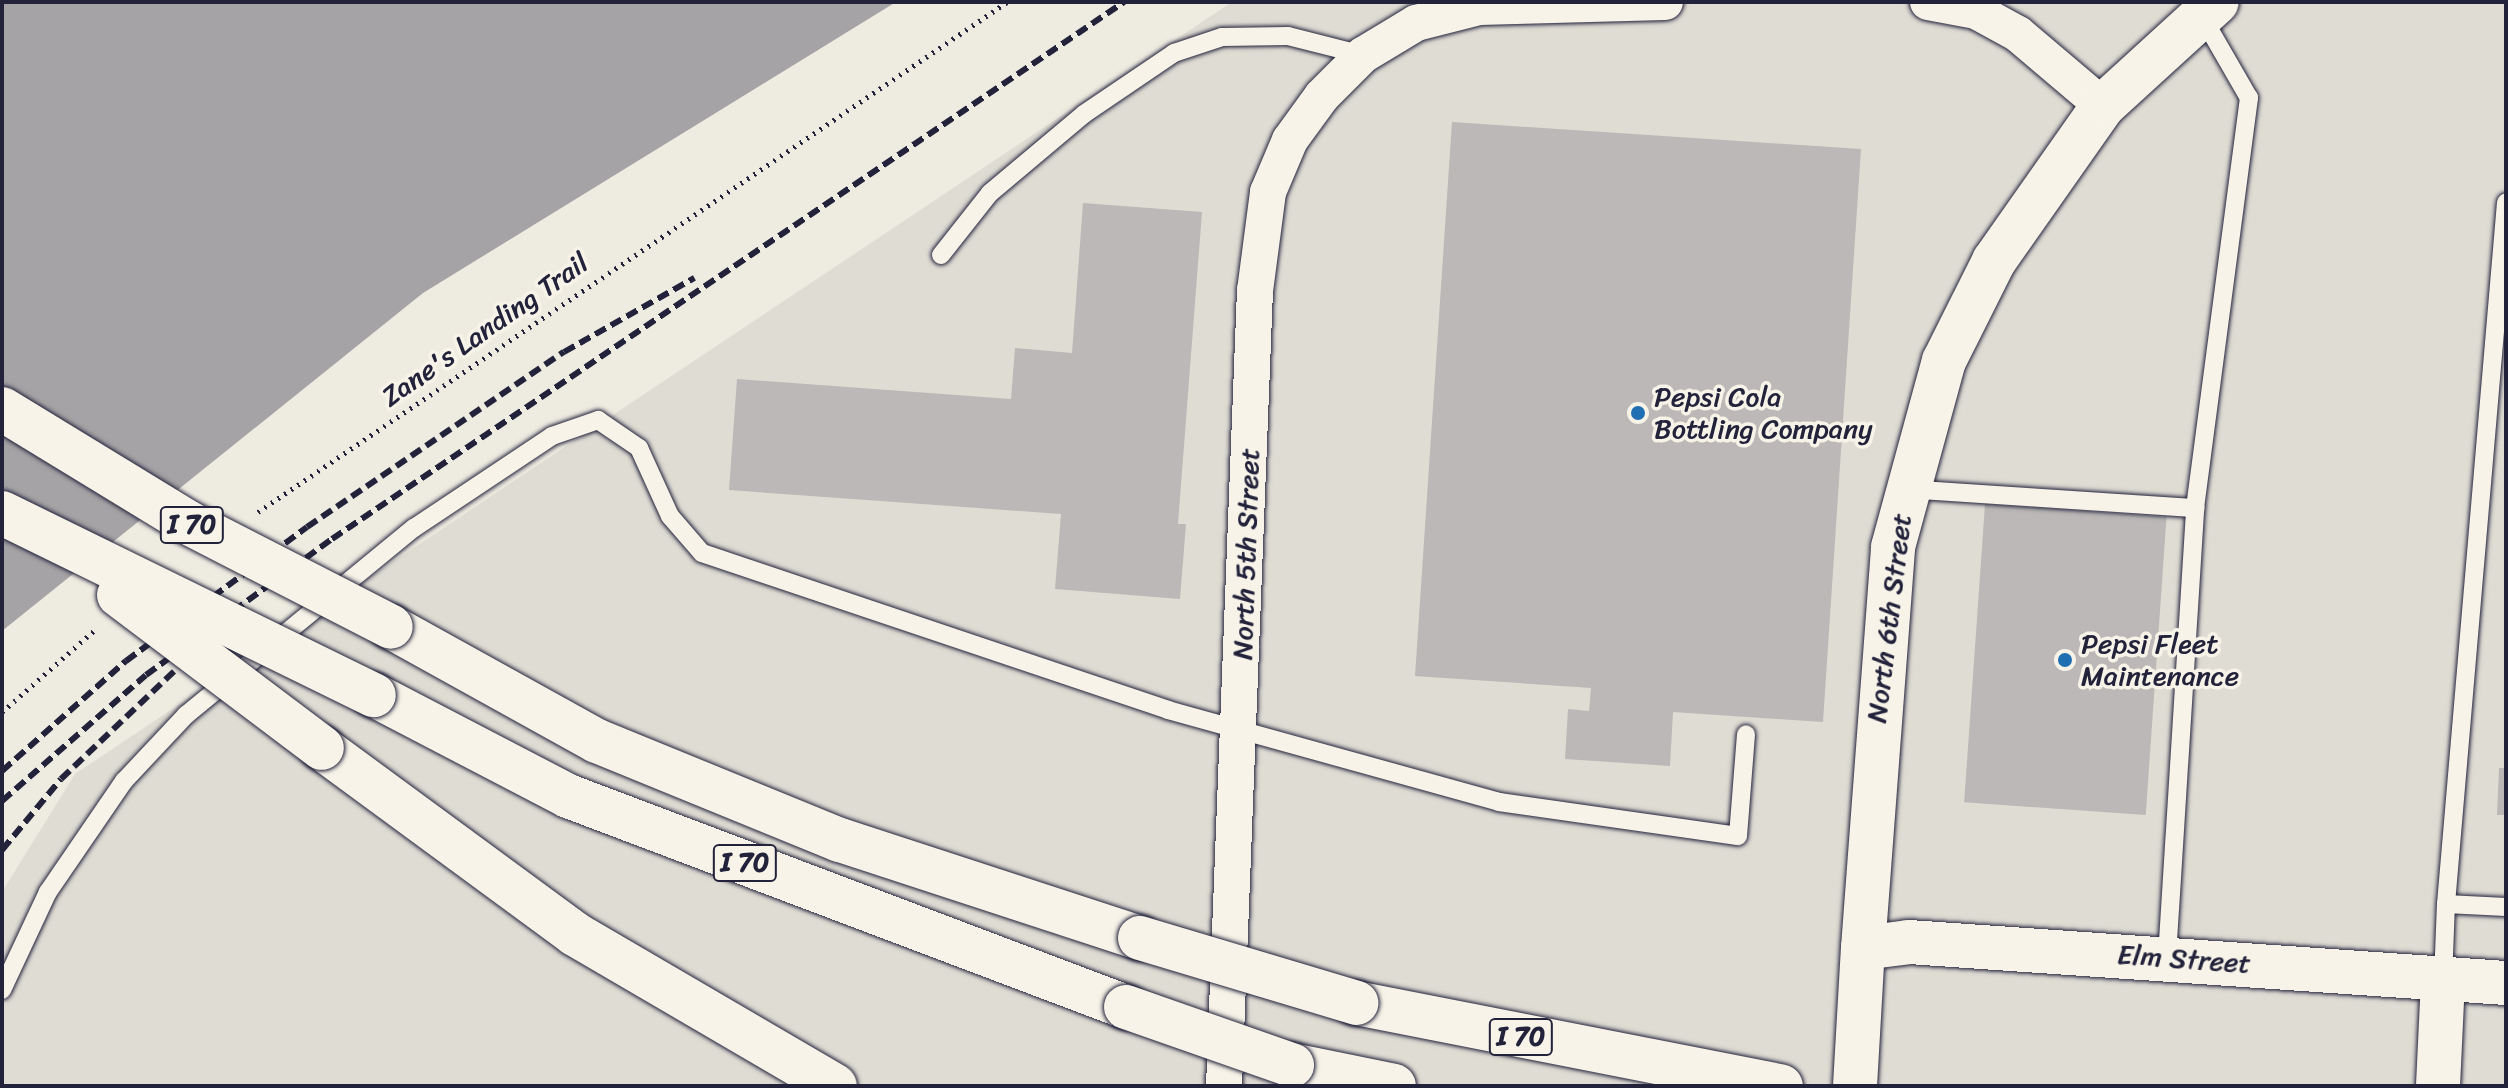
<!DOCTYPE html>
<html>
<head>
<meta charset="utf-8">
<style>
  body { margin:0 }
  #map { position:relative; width:2508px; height:1088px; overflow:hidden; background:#eeebe1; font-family:Sriracha,sans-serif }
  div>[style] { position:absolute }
  .built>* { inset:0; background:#dfdcd4 }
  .water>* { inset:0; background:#a6a3a6 }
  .building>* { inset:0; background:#bbb8b7; transform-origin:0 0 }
  .path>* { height:5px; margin-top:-2.5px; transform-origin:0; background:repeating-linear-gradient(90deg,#22223b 0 2px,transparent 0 8px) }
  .roads { filter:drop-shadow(0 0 2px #22223b) drop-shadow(0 0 2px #22223b) }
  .service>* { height:18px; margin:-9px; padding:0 9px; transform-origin:9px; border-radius:9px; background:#f7f3e8 }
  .minor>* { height:36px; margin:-18px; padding:0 18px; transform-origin:18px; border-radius:18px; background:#f7f3e8 }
  .secondary>* { height:44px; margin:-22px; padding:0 22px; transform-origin:22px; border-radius:22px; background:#f7f3e8 }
  .primary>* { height:44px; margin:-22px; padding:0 22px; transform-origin:22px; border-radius:22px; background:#f7f3e8 }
  .motorway>* { height:44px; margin:-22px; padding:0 22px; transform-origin:22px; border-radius:22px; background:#f7f3e8 }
  .rail>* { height:6px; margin-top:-3px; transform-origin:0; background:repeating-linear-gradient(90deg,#22223b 0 12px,transparent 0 18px) }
  .bridges { filter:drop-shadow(0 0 2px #22223b) drop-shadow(0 0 2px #22223b) }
  .motorway-bridge>* { height:44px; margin:-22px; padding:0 22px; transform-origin:22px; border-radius:22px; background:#f7f3e8 }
  .dots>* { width:22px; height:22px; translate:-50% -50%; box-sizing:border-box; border:4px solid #f7f3e8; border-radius:50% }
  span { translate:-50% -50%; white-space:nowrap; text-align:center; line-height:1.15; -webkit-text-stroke:7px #f7f3e8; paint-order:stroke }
  .shield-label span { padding:2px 6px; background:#f7f3e8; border:2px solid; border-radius:6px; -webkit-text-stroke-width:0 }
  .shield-label { font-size:26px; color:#22223b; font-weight:700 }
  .street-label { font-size:28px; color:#22223b }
  .poi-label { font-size:28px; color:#22223b }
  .left { translate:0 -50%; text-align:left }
  .frame { position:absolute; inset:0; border:4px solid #22223b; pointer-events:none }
</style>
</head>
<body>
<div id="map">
  <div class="built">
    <i style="clip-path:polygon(1232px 2px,2506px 2px,2506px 1086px,2px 1086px,2px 892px,75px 774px)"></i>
  </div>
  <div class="water">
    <i style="clip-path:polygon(2px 2px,896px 2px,423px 293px,2px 631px)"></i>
  </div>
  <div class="building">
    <i style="clip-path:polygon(1452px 122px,1861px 149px,1823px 722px,1673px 712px,1670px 766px,1565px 759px,1568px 709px,1589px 711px,1591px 688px,1415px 676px)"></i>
    <i style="clip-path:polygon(1083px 203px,1202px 212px,1178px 524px,1186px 524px,1180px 599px,1055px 589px,1061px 514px,729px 490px,737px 379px,1011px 399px,1015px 348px,1072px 353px)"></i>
    <i style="left:1985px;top:504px;width:182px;height:299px;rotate:4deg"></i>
    <i style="clip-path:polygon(2499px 768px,2506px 768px,2506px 815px,2497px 815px)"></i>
  </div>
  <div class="path">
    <i style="left:258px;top:512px;width:906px;rotate:-34.25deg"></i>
    <i style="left:2px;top:712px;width:127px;rotate:-41.5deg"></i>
  </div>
  <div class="roads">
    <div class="service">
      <i style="left:941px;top:255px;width:79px;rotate:-51.7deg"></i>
      <i style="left:990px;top:193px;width:123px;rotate:-40deg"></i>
      <i style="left:1084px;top:114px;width:109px;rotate:-34.1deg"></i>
      <i style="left:1174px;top:53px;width:51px;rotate:-18.4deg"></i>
      <i style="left:1222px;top:37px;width:66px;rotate:-0.9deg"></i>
      <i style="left:1288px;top:36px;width:77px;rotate:14.2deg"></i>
      <i style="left:1907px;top:489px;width:289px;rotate:3.8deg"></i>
      <i style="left:2446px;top:904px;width:704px;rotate:-85.11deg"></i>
      <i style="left:2167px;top:957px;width:450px;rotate:-86.4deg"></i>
      <i style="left:2195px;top:508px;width:414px;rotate:-82.5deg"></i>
      <i style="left:2249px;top:98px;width:96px;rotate:-120deg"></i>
      <i style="left:2443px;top:981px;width:77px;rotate:-87.8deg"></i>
      <i style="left:2446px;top:904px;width:60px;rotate:2.9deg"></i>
      <i style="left:2px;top:990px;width:108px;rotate:-64.9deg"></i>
      <i style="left:48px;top:892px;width:135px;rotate:-55.6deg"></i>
      <i style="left:124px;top:781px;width:91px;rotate:-46.8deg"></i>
      <i style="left:186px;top:715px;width:295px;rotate:-39.4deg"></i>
      <i style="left:414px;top:528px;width:166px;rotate:-33.7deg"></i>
      <i style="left:552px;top:436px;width:49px;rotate:-19.2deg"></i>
      <i style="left:598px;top:420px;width:50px;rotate:34.3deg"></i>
      <i style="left:639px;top:448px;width:75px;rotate:65.5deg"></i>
      <i style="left:670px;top:516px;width:49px;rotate:49.1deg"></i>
      <i style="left:702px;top:553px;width:492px;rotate:18.6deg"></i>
      <i style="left:1168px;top:710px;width:344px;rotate:15.5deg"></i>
      <i style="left:1499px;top:802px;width:241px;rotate:8.1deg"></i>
      <i style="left:1738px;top:836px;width:102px;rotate:-85.5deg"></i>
    </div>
    <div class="minor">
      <i style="left:1928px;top:2px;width:49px;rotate:10.6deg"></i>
      <i style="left:1976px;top:11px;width:48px;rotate:28.7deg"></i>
      <i style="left:2018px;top:34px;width:111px;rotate:40.3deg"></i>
      <i style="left:1224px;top:1086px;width:796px;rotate:-87.77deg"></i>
      <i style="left:1255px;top:291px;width:100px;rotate:-82.5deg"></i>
      <i style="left:1268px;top:192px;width:56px;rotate:-67.1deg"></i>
      <i style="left:1290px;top:140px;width:54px;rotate:-54deg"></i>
      <i style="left:1322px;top:96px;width:58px;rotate:-45deg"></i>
      <i style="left:1363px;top:55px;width:62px;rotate:-31.1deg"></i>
      <i style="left:1416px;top:23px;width:65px;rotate:-14.3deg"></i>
      <i style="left:1479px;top:7px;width:186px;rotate:-1.5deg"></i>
    </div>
    <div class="secondary">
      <i style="left:1863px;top:948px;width:402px;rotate:-85.7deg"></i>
      <i style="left:1893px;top:547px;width:193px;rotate:-74.7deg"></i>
      <i style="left:1944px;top:361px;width:112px;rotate:-63.4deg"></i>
      <i style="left:1994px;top:261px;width:189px;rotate:-54.9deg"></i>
      <i style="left:2103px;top:106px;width:154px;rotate:-42.4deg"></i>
    </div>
    <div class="primary">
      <i style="left:1855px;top:1086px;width:138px;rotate:-86.7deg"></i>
      <i style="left:1863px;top:948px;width:46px;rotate:-7.4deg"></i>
      <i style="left:1909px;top:942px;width:598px;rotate:3.93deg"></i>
      <i style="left:2438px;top:1086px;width:105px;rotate:-87.3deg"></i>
    </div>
    <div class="motorway">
      <i style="left:391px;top:627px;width:235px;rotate:29deg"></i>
      <i style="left:597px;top:741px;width:262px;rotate:22.2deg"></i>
      <i style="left:840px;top:840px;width:316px;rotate:18.1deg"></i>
      <i style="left:374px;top:695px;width:219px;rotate:27.5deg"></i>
      <i style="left:568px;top:796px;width:597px;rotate:20.71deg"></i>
      <i style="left:322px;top:748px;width:314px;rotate:36.3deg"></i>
      <i style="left:575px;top:934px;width:301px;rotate:30.3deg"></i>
      <i style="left:1356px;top:1003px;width:433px;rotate:11.1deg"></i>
      <i style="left:1292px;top:1065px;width:104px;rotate:11.6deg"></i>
    </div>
  </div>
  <div class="rail">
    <i style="left:2px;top:771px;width:166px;rotate:-41.6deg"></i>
    <i style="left:126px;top:661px;width:225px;rotate:-36.5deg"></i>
    <i style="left:307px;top:527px;width:311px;rotate:-34.3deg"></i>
    <i style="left:564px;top:352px;width:150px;rotate:-29.6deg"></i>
    <i style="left:2px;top:801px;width:191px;rotate:-41.2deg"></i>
    <i style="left:146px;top:675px;width:230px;rotate:-36.2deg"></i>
    <i style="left:332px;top:539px;width:957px;rotate:-34.14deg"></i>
    <i style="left:2px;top:850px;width:92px;rotate:-50.3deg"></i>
    <i style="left:61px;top:779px;width:180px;rotate:-43.6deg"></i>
  </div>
  <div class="bridges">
    <div class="motorway-bridge">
      <i style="left:2px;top:409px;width:217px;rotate:31.4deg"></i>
      <i style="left:187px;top:522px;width:229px;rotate:27.2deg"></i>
      <i style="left:2px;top:513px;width:414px;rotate:26.1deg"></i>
      <i style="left:119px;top:595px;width:254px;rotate:37deg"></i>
      <i style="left:1140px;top:938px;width:226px;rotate:16.7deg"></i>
      <i style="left:1126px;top:1007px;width:176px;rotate:19.3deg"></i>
    </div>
  </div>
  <div class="dots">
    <i style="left:1638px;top:413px;background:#1f6fb2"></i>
    <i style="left:2065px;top:660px;background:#1f6fb2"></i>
  </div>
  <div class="shield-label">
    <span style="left:192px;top:525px">I 70</span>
    <span style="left:745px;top:863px">I 70</span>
    <span style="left:1521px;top:1037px">I 70</span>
  </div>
  <div class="street-label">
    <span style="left:485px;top:330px;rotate:-35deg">Zane's Landing Trail</span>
    <span style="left:1246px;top:554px;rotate:-88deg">North 5th Street</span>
    <span style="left:1889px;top:618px;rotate:-83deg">North 6th Street</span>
    <span style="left:2184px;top:959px;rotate:4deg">Elm Street</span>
  </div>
  <div class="poi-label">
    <span class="left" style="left:1654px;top:413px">Pepsi Cola<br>Bottling Company</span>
    <span class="left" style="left:2081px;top:660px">Pepsi Fleet<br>Maintenance</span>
  </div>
  <div class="frame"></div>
</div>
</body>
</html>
